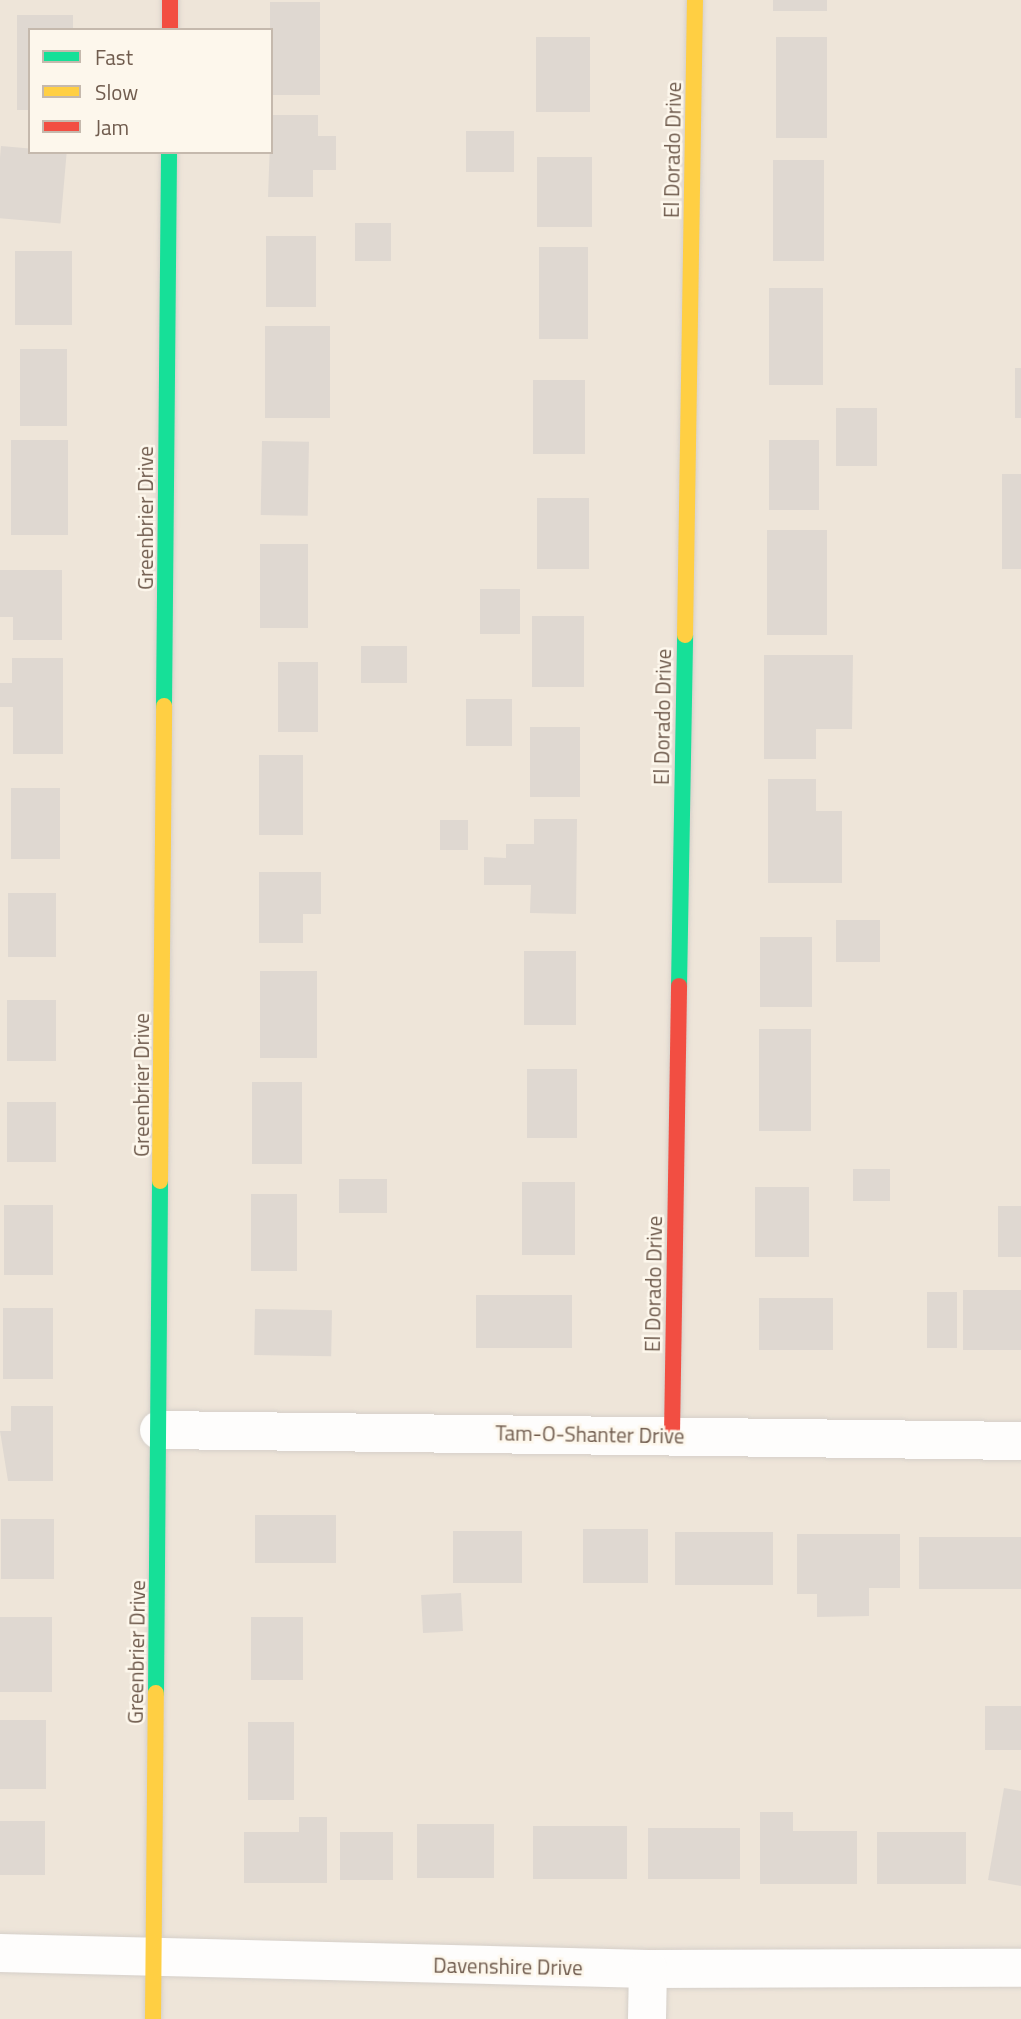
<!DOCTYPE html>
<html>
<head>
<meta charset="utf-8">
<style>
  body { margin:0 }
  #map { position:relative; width:1021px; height:2019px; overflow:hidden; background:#f6f2eb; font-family:"Titillium Web",sans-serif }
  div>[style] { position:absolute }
  .residential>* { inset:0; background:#eee5d9 }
  .building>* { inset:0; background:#dfd8d1; transform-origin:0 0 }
  .roads { filter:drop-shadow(0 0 2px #d5cfc9) drop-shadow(0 0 2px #d5cfc9) }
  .street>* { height:38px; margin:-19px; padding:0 19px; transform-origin:19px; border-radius:19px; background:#fefdfc }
  .fast>* { height:16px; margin:-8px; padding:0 8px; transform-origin:8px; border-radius:8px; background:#16e098 }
  .slow>* { height:16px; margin:-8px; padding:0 8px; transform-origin:8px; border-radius:8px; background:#ffcf43 }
  .jam>* { height:16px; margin:-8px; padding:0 8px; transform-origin:8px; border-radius:8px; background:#f24e42 }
  span { translate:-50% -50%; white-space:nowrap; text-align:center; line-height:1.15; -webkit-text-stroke:5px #fdf7ec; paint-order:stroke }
  .street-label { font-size:21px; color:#705c4e }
  .legend { position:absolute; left:28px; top:28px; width:245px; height:126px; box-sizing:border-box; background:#fdf7ec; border:2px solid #c5b9ad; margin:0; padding:9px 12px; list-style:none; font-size:21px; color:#705c4e }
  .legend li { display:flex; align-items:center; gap:14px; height:35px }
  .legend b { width:35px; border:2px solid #c5b9ad }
</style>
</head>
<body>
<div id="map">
  <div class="residential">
    <i style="clip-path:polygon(evenodd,0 0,1021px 0,1021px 2019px,0 2019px,0 0,30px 30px,271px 30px,271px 152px,30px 152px,30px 30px)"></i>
  </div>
  <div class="building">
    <i style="left:773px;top:0;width:54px;height:11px"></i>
    <i style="left:270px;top:2px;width:50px;height:93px"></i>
    <i style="clip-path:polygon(17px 15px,73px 15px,73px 30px,30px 30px,30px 110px,17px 110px)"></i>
    <i style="left:536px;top:37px;width:54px;height:75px"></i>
    <i style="left:776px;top:37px;width:51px;height:101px"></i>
    <i style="clip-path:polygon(271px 115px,318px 115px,318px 136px,336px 136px,336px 170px,313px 170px,313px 197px,268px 197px)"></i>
    <i style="left:466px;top:131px;width:48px;height:41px"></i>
    <i style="left:1px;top:146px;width:66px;height:72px;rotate:5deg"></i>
    <i style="left:537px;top:157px;width:55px;height:70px"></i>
    <i style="left:773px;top:160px;width:51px;height:101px"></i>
    <i style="left:355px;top:223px;width:36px;height:38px"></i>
    <i style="left:266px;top:236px;width:50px;height:71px"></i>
    <i style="left:539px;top:247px;width:49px;height:92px"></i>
    <i style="left:15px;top:251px;width:57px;height:74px"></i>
    <i style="left:769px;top:288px;width:54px;height:97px"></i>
    <i style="left:265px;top:326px;width:65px;height:92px"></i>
    <i style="left:20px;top:349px;width:47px;height:77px"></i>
    <i style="left:1015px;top:368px;width:6px;height:50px"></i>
    <i style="left:533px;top:380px;width:52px;height:74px"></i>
    <i style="left:836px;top:408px;width:41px;height:58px"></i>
    <i style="left:11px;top:440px;width:57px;height:95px"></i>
    <i style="left:769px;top:440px;width:50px;height:70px"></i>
    <i style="left:262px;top:441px;width:47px;height:74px;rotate:1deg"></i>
    <i style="left:1002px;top:474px;width:19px;height:95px"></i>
    <i style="left:537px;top:498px;width:52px;height:71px"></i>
    <i style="left:767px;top:530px;width:60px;height:105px"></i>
    <i style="left:260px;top:544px;width:48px;height:84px"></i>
    <i style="clip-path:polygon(0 570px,62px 570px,62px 640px,13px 640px,13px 617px,0 617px)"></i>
    <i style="left:480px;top:589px;width:40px;height:45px"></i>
    <i style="left:532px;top:616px;width:52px;height:71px"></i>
    <i style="left:361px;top:646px;width:46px;height:37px"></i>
    <i style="clip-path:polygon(764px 655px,853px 655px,852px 729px,816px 729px,816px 759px,764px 759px)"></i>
    <i style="clip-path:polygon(12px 658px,63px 658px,63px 754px,13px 754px,13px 707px,0 707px,0 683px,12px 683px)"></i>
    <i style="left:278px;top:662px;width:40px;height:70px"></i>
    <i style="left:466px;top:699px;width:46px;height:47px"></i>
    <i style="left:530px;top:727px;width:50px;height:70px"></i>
    <i style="left:259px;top:755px;width:44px;height:80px"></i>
    <i style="clip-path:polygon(768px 779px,816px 779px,816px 811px,842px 811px,842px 883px,768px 883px)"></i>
    <i style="left:11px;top:788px;width:49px;height:71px"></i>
    <i style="clip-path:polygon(534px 819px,577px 819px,576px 914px,530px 913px,531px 885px,484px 885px,484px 857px,506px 858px,506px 844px,534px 844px)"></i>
    <i style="left:440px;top:820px;width:28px;height:30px"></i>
    <i style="clip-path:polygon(259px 872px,321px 872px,321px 914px,303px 914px,303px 943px,259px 943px)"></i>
    <i style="left:8px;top:893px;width:48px;height:64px"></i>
    <i style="left:836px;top:920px;width:44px;height:42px"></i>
    <i style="left:760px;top:937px;width:52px;height:70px"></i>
    <i style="left:524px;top:951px;width:52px;height:74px"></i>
    <i style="left:260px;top:971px;width:57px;height:87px"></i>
    <i style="left:7px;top:1000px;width:49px;height:61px"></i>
    <i style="left:759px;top:1029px;width:52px;height:102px"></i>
    <i style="left:527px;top:1069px;width:50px;height:69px"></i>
    <i style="left:252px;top:1082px;width:50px;height:82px"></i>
    <i style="left:7px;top:1102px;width:49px;height:60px"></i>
    <i style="left:853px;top:1169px;width:37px;height:32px"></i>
    <i style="left:339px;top:1179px;width:48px;height:34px"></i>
    <i style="left:522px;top:1182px;width:53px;height:73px"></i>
    <i style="left:755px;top:1187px;width:54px;height:70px"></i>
    <i style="left:251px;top:1194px;width:46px;height:77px"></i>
    <i style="left:4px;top:1205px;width:49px;height:70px"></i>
    <i style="left:998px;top:1206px;width:23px;height:51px"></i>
    <i style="left:963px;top:1290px;width:58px;height:60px"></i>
    <i style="left:927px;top:1292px;width:30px;height:56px"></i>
    <i style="left:476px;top:1295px;width:96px;height:53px"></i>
    <i style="left:759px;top:1298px;width:74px;height:52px"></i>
    <i style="left:3px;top:1308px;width:50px;height:71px"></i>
    <i style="left:255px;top:1309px;width:77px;height:46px;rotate:1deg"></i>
    <i style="clip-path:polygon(11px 1406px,53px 1406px,53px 1481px,8px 1481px,0 1431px,11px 1431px)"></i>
    <i style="left:255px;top:1515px;width:81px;height:48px"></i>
    <i style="left:1px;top:1519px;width:53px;height:60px"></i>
    <i style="left:583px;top:1529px;width:65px;height:54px"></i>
    <i style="left:453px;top:1531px;width:69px;height:52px"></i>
    <i style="left:675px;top:1532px;width:98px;height:53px"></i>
    <i style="clip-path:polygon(797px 1534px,900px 1534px,900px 1588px,869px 1588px,869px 1616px,817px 1617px,817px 1594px,797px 1594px)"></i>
    <i style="left:919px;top:1537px;width:102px;height:52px"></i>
    <i style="left:461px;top:1593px;width:38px;height:40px;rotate:87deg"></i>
    <i style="left:0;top:1617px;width:52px;height:75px"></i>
    <i style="left:251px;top:1617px;width:52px;height:63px"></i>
    <i style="left:985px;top:1706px;width:36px;height:44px"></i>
    <i style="left:0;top:1720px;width:46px;height:69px"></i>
    <i style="left:248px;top:1722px;width:46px;height:78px"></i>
    <i style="clip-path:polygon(1004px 1788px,1021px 1791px,1021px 1886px,988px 1880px)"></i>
    <i style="clip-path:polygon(760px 1812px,793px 1812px,793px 1831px,857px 1831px,857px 1884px,760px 1884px)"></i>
    <i style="clip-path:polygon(299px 1817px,327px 1817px,327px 1883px,244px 1883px,244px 1832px,299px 1832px)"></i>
    <i style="left:0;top:1821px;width:45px;height:54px"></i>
    <i style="left:417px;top:1824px;width:77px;height:54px"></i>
    <i style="left:533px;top:1826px;width:94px;height:53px"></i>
    <i style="left:648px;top:1828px;width:92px;height:51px"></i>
    <i style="left:340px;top:1832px;width:53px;height:48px"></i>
    <i style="left:877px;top:1832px;width:89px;height:52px"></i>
  </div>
  <div class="roads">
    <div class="street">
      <i style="left:159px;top:1430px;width:862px;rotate:0.73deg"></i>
      <i style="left:0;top:1953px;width:648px;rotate:1.41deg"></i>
      <i style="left:648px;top:1969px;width:373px;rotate:-0.2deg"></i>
      <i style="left:647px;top:2019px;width:50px;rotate:-88.9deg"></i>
    </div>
    <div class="fast">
      <i style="left:164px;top:706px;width:554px;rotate:-89.48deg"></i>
      <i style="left:679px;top:986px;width:351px;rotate:-89deg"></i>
      <i style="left:156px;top:1693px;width:512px;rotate:-89.55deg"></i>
    </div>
    <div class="slow">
      <i style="left:685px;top:635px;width:635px;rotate:-89.1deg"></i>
      <i style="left:160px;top:1181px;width:475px;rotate:-89.5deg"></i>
      <i style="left:153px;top:2019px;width:326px;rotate:-89.5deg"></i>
    </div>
    <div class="jam">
      <i style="left:170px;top:0;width:30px;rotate:90deg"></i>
      <i style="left:672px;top:1435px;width:449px;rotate:-89.1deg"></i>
    </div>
  </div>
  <div class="street-label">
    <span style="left:672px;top:150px;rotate:-89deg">El Dorado Drive</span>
    <span style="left:145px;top:518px;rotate:-90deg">Greenbrier Drive</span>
    <span style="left:662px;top:717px;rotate:-89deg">El Dorado Drive</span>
    <span style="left:141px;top:1085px;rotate:-90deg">Greenbrier Drive</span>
    <span style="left:653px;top:1284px;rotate:-89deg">El Dorado Drive</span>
    <span style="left:590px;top:1434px;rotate:1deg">Tam-O-Shanter Drive</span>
    <span style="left:136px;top:1652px;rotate:-89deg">Greenbrier Drive</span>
    <span style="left:508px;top:1966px;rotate:1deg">Davenshire Drive</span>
  </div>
  <ul class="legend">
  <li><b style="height:9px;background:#16e098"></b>Fast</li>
  <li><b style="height:9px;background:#ffcf43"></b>Slow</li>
  <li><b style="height:9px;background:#f24e42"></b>Jam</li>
  </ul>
</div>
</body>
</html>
